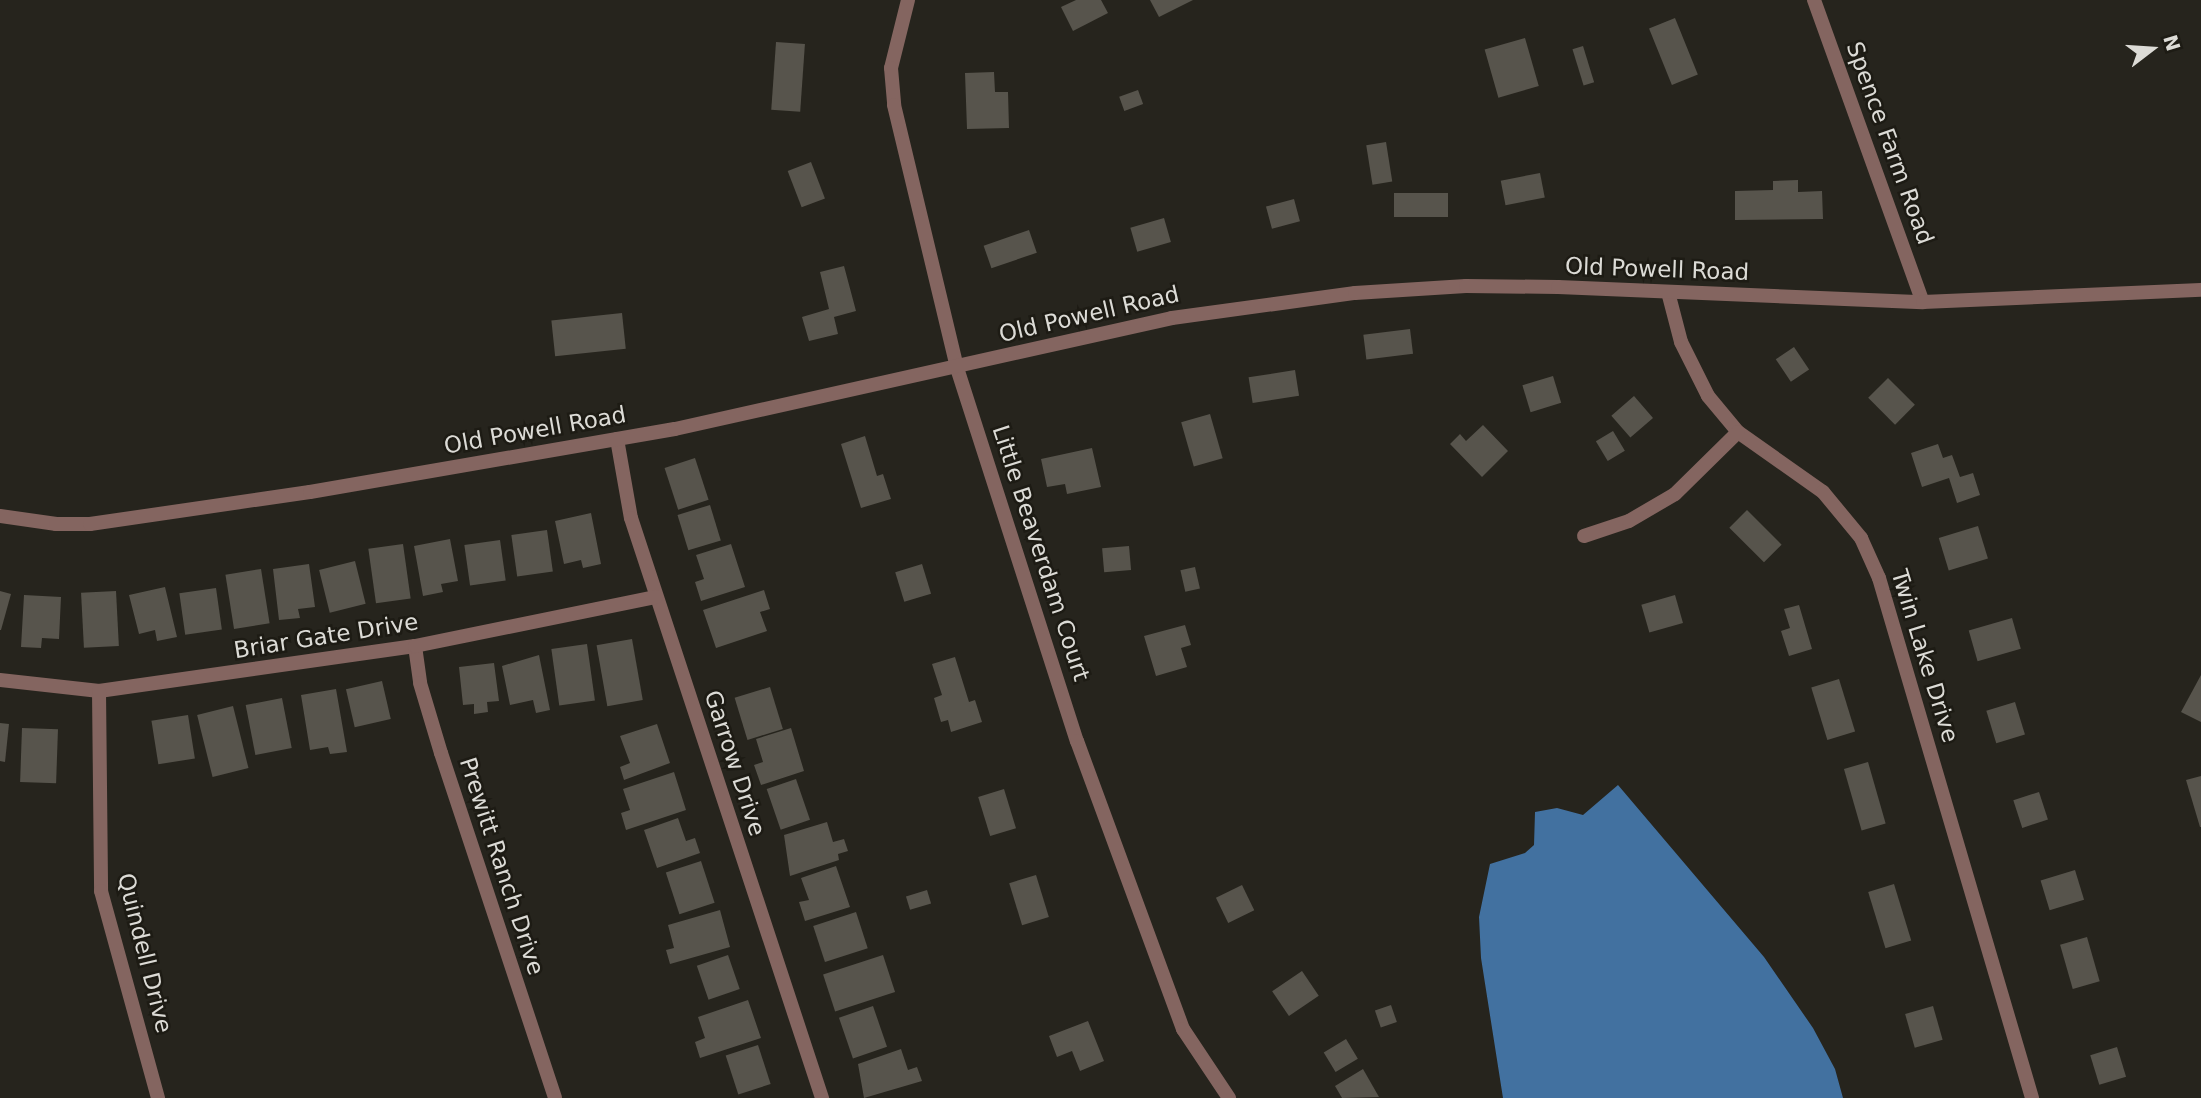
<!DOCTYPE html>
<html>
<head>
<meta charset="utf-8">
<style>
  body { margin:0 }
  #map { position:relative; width:2201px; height:1098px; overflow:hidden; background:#26241d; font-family:"DejaVu Sans",sans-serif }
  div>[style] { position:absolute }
  .water>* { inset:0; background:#4271a0 }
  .building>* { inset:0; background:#57544c; transform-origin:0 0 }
  .minor>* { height:14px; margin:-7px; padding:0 7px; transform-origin:7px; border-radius:7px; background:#846560 }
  span { translate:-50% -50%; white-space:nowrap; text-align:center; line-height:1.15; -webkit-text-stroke:5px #1d1b14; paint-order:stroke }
  .street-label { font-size:23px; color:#dcdbd6 }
  .north { position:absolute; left:2117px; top:14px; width:70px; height:70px; -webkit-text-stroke:5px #1d1b14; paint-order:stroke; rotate:73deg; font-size:19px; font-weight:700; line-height:28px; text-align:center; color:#dcdbd6 }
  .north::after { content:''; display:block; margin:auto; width:24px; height:32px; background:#dcdbd6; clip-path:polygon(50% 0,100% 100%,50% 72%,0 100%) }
</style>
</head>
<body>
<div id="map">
  <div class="water">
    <i style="clip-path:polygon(1618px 785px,1764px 957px,1813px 1028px,1835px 1069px,1843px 1098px,1503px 1098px,1481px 958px,1479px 917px,1490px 864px,1525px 853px,1534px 845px,1535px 812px,1557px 808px,1583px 815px)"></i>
  </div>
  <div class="building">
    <i style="clip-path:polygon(1076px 0,1101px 0,1108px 13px,1073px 31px,1061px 7px)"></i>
    <i style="clip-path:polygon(1150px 0,1193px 0,1159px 17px)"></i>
    <i style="left:1675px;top:18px;width:61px;height:28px;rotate:68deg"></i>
    <i style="left:1525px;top:38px;width:50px;height:42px;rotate:74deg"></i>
    <i style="left:776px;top:42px;width:29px;height:68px;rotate:4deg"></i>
    <i style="left:1583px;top:46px;width:38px;height:11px;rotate:73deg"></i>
    <i style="clip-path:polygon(994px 72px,995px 92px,1008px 92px,1009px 128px,967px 129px,965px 73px)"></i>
    <i style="left:1138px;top:90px;width:15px;height:20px;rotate:70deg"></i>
    <i style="left:1386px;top:142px;width:40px;height:20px;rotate:81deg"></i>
    <i style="left:811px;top:162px;width:39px;height:25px;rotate:69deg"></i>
    <i style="left:1540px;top:173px;width:25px;height:40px;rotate:79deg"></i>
    <i style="clip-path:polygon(1798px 180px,1798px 192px,1822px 191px,1823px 219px,1735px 220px,1735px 191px,1773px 190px,1773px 181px)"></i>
    <i style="left:1448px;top:193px;width:24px;height:54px;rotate:90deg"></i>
    <i style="left:1294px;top:199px;width:23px;height:29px;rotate:75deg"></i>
    <i style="left:1164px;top:218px;width:25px;height:35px;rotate:74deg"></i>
    <i style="left:1029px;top:230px;width:24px;height:48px;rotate:71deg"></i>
    <i style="clip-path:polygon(844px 266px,856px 311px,834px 317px,838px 334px,809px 341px,802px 317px,829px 309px,820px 272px)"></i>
    <i style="left:622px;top:313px;width:36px;height:71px;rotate:84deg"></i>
    <i style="left:1410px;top:329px;width:25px;height:47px;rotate:83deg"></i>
    <i style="left:1794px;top:347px;width:27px;height:22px;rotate:56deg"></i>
    <i style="left:1295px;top:370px;width:26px;height:47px;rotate:81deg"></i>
    <i style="left:1553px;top:376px;width:28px;height:32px;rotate:73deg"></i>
    <i style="left:1888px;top:378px;width:38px;height:28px;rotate:45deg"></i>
    <i style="left:1634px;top:396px;width:29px;height:30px;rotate:49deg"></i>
    <i style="left:1210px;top:414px;width:46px;height:30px;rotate:74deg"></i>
    <i style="clip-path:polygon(1483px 425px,1508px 451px,1482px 477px,1450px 444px,1460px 434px,1466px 441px)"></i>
    <i style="left:1613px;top:431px;width:23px;height:20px;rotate:59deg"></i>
    <i style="clip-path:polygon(865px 436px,877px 476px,883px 474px,891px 499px,861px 508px,841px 444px)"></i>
    <i style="clip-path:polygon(1938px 444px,1943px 458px,1952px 455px,1960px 477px,1973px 473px,1980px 495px,1957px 503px,1949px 478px,1922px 487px,1911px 453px)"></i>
    <i style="clip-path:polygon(1092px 448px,1101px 487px,1067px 494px,1065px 484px,1047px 487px,1041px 459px)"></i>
    <i style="left:695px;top:458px;width:44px;height:32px;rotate:72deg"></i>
    <i style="left:710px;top:505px;width:37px;height:34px;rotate:73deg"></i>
    <i style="left:1747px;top:510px;width:49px;height:25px;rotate:45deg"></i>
    <i style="clip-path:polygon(591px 513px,601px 564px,583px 568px,581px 560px,564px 564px,555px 521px)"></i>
    <i style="left:1978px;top:526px;width:34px;height:41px;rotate:73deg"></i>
    <i style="left:547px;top:530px;width:42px;height:36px;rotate:82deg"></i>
    <i style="clip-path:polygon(450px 539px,458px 581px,441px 584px,443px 592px,423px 596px,414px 546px)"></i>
    <i style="left:500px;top:540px;width:41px;height:36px;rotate:82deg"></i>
    <i style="left:403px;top:544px;width:55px;height:35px;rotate:82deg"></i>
    <i style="clip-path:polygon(731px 544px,745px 587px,701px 601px,695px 582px,704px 579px,696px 555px)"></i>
    <i style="left:1129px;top:546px;width:24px;height:27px;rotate:85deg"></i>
    <i style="left:355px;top:561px;width:44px;height:37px;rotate:76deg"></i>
    <i style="clip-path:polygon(309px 564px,315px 607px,298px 609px,300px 618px,279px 620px,273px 569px)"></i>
    <i style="left:922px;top:564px;width:31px;height:28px;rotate:73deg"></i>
    <i style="left:1195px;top:567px;width:22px;height:15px;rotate:77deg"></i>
    <i style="left:261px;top:569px;width:55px;height:36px;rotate:81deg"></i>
    <i style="clip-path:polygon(165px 587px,177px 637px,157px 641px,155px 630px,139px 634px,129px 595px)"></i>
    <i style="left:216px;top:588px;width:42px;height:37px;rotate:82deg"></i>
    <i style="clip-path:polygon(764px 590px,770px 609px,760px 612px,767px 631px,716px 648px,703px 610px)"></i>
    <i style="clip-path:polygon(0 591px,11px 594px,1px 630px,0 630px)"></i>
    <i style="left:116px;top:591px;width:55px;height:35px;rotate:87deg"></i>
    <i style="clip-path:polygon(24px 595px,61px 597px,59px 639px,42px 638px,41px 648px,21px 647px)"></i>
    <i style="left:1675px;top:595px;width:29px;height:35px;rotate:74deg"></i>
    <i style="clip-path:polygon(1799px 605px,1812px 649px,1789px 656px,1781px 631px,1790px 628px,1784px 609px)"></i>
    <i style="left:2012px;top:618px;width:32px;height:45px;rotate:74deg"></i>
    <i style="clip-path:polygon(1185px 625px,1191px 645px,1181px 648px,1187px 667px,1156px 676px,1144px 636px)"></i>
    <i style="left:632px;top:639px;width:62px;height:36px;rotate:80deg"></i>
    <i style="left:587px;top:644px;width:57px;height:36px;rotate:82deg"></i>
    <i style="clip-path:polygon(539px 655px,550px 710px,536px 713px,533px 700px,510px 705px,502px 666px)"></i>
    <i style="clip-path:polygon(955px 657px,969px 702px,975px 700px,982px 722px,951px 732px,948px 720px,941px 722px,934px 698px,942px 695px,932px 664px)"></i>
    <i style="clip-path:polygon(494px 663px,499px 701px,487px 702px,488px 712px,474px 714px,474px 704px,463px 705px,459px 667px)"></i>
    <i style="clip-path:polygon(2201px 675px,2201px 722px,2181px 712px)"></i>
    <i style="left:1839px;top:679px;width:55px;height:29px;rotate:73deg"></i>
    <i style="left:382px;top:681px;width:39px;height:37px;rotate:77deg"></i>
    <i style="left:770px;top:687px;width:44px;height:37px;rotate:73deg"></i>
    <i style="clip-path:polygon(336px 689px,347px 752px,330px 754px,328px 747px,310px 750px,301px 695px)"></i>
    <i style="left:282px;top:698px;width:51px;height:37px;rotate:79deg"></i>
    <i style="left:2015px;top:702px;width:34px;height:30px;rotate:73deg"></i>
    <i style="left:233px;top:706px;width:64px;height:37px;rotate:76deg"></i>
    <i style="left:188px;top:715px;width:44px;height:37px;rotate:81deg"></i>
    <i style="clip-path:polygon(0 723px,9px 724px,5px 762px,0 761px)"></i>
    <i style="clip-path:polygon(657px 724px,670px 763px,624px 780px,620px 767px,630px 763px,620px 736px)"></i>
    <i style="left:22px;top:728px;width:36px;height:54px;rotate:2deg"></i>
    <i style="clip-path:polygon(791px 728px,804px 771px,761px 785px,754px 765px,763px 762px,756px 739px)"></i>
    <i style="left:1868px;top:762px;width:64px;height:25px;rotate:74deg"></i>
    <i style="clip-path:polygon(674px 772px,686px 810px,626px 830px,621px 813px,630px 810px,623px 789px)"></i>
    <i style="clip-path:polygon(2201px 776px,2201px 827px,2200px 827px,2186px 780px)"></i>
    <i style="left:796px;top:779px;width:43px;height:31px;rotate:71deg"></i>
    <i style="left:1004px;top:789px;width:41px;height:27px;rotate:73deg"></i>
    <i style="left:2039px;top:792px;width:29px;height:27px;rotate:72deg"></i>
    <i style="clip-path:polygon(678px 818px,686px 841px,695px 838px,700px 853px,657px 868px,644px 830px)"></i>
    <i style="clip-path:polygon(827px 822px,833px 842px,844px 839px,848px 851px,838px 854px,839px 860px,790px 876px,784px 835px)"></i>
    <i style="left:701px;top:861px;width:44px;height:37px;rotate:72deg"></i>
    <i style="clip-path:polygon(836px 866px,850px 907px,805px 921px,799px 902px,809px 900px,801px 878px)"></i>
    <i style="left:2075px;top:870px;width:31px;height:36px;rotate:73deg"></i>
    <i style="left:1036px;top:875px;width:44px;height:28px;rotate:73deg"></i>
    <i style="left:1894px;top:884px;width:59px;height:27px;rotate:73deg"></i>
    <i style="left:1242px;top:885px;width:28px;height:29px;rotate:64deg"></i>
    <i style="left:927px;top:890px;width:14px;height:22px;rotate:73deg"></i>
    <i style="clip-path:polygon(720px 910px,730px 947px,670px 964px,666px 950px,674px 948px,668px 925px)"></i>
    <i style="left:856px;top:912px;width:38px;height:45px;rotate:72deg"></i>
    <i style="left:2087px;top:937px;width:46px;height:28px;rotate:74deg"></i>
    <i style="left:728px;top:955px;width:36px;height:33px;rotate:71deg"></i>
    <i style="left:883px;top:955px;width:39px;height:63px;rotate:72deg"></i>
    <i style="left:1302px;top:971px;width:30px;height:36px;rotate:56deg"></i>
    <i style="clip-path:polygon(748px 1000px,761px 1038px,700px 1058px,695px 1042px,705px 1038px,698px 1017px)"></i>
    <i style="left:1391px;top:1005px;width:18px;height:17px;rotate:71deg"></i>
    <i style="left:873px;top:1006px;width:43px;height:36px;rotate:71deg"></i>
    <i style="left:1933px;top:1006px;width:35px;height:29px;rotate:74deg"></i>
    <i style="clip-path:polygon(1088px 1021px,1104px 1061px,1080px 1071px,1072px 1051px,1057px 1057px,1049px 1036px)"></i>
    <i style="left:1346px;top:1039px;width:23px;height:26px;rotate:59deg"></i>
    <i style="left:758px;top:1045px;width:41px;height:34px;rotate:72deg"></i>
    <i style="left:2117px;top:1047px;width:31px;height:28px;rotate:73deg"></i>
    <i style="clip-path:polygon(901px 1049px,908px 1070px,917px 1067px,922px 1081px,864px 1098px,858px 1064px)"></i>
    <i style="clip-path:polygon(1363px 1069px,1379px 1097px,1342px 1098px,1335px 1086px)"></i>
  </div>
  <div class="minor">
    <i style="left:908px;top:0;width:70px;rotate:104deg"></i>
    <i style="left:891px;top:68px;width:37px;rotate:85deg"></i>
    <i style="left:894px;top:105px;width:270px;rotate:76.5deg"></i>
    <i style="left:957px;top:368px;width:392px;rotate:72.2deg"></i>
    <i style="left:1077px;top:741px;width:307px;rotate:69.8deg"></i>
    <i style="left:1183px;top:1029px;width:83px;rotate:56.3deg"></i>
    <i style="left:1814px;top:0;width:321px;rotate:70.2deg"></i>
    <i style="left:1668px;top:292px;width:52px;rotate:75.4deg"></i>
    <i style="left:1681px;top:342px;width:60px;rotate:63.4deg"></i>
    <i style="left:1708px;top:396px;width:47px;rotate:50.2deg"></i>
    <i style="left:1738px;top:432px;width:104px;rotate:35.2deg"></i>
    <i style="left:1823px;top:492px;width:60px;rotate:50.4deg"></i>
    <i style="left:1861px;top:538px;width:44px;rotate:65.8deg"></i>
    <i style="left:1879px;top:578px;width:542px;rotate:73.6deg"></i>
    <i style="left:617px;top:439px;width:80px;rotate:80deg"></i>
    <i style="left:631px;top:518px;width:611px;rotate:71.77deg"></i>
    <i style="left:0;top:516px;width:57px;rotate:8.1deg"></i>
    <i style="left:56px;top:524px;width:34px"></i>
    <i style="left:90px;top:524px;width:222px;rotate:-8.3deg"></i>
    <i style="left:310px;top:492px;width:370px;rotate:-9.8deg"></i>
    <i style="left:675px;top:429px;width:509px;rotate:-12.59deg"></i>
    <i style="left:1172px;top:318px;width:185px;rotate:-7.8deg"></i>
    <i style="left:1355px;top:293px;width:111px;rotate:-3.6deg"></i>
    <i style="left:1466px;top:286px;width:92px;rotate:0.6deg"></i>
    <i style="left:1558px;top:287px;width:365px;rotate:2.4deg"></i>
    <i style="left:1923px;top:302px;width:278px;rotate:-2.5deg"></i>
    <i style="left:1584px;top:536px;width:47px;rotate:-18.4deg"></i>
    <i style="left:1629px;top:521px;width:53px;rotate:-30.4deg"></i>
    <i style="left:1675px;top:494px;width:88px;rotate:-44.5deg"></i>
    <i style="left:415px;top:646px;width:37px;rotate:82deg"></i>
    <i style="left:420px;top:683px;width:73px;rotate:73.3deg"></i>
    <i style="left:441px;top:753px;width:363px;rotate:71.7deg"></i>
    <i style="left:0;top:680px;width:100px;rotate:6.3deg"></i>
    <i style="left:99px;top:691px;width:319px;rotate:-8.1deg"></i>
    <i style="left:415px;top:646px;width:246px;rotate:-11.5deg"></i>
    <i style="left:99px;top:691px;width:200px;rotate:89.4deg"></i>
    <i style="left:101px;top:891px;width:215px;rotate:74.6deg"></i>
  </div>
  <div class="street-label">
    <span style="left:1890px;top:143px;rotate:70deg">Spence Farm Road</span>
    <span style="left:1657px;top:269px;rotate:2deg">Old Powell Road</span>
    <span style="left:1089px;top:314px;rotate:-13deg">Old Powell Road</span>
    <span style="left:535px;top:430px;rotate:-10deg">Old Powell Road</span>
    <span style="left:1041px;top:553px;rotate:72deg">Little Beaverdam Court</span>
    <span style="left:326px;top:636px;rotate:-9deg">Briar Gate Drive</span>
    <span style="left:1925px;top:656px;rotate:73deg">Twin Lake Drive</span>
    <span style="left:735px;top:763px;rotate:72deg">Garrow Drive</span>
    <span style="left:502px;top:866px;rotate:72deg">Prewitt Ranch Drive</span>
    <span style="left:145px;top:953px;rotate:76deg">Quindell Drive</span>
  </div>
  <div class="north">N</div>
</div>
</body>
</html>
